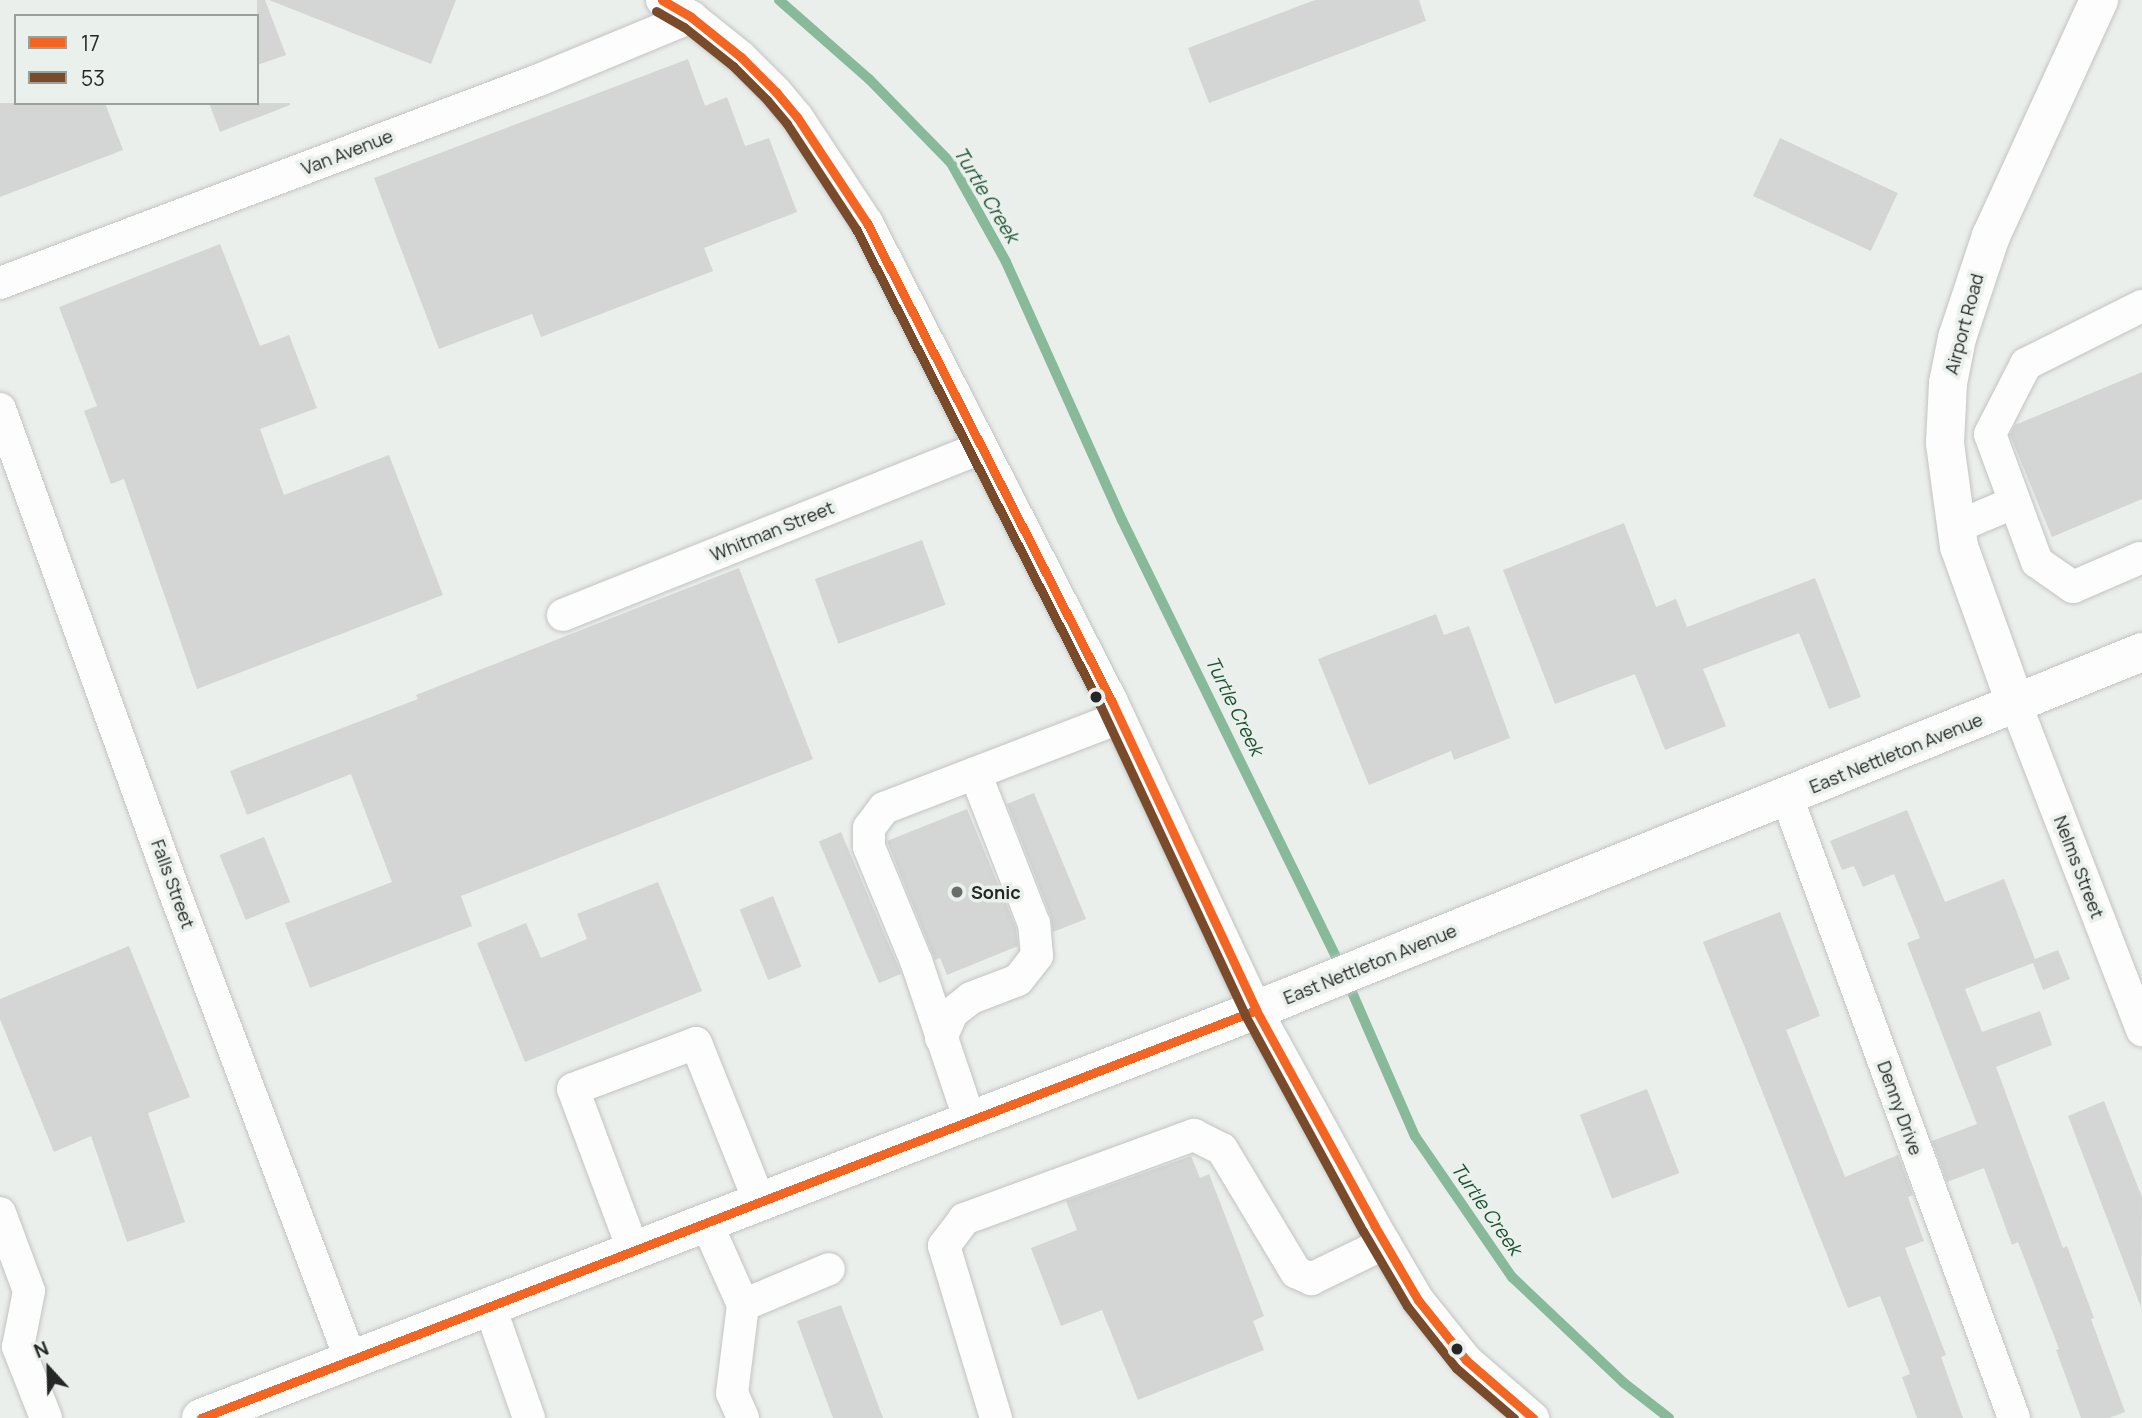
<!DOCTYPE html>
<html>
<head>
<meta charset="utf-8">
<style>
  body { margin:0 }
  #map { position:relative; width:2142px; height:1418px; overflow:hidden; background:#ebefec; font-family:Manrope,sans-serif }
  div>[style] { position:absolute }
  .stream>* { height:10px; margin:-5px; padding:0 5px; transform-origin:5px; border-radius:5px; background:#88ba9a }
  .building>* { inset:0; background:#d3d6d4; transform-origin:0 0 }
  .roads { filter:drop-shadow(0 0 2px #c1c4c2) drop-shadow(0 0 2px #c1c4c2) }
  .minor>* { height:32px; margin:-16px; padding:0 16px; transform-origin:16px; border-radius:16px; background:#fcfdfc }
  .major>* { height:38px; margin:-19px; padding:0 19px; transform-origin:19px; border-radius:19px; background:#fcfdfc }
  .bus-1>* { height:9px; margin:-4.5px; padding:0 4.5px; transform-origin:4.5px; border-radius:4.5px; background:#f26522 }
  .bus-2>* { height:9px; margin:-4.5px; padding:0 4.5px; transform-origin:4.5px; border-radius:4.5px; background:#7a4b2a }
  .dots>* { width:19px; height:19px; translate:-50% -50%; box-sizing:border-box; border:4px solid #eaf0eb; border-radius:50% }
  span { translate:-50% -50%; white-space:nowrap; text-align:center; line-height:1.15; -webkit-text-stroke:7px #eaf0eb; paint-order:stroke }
  .street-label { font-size:18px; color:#242725 }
  .poi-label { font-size:18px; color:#242725; font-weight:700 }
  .left { translate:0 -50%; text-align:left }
  .water-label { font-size:19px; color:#1b5031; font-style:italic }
  .legend { position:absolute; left:14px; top:14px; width:245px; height:91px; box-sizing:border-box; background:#eaf0eb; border:2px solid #9ba09c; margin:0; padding:9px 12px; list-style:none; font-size:21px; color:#242725 }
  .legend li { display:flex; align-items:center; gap:14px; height:35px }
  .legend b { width:35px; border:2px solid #9ba09c }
  .north { position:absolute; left:14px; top:1334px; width:70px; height:70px; -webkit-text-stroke:5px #eaf0eb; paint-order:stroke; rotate:338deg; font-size:19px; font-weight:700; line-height:28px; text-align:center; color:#242725 }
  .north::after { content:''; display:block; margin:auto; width:24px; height:32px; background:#242725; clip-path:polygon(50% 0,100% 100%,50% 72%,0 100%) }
</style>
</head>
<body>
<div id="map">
  <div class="stream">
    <i style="left:779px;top:0;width:120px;rotate:41.3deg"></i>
    <i style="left:869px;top:79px;width:117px;rotate:45.7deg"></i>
    <i style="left:951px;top:163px;width:113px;rotate:60.9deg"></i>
    <i style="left:1006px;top:262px;width:283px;rotate:65.8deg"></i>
    <i style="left:1122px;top:520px;width:500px;rotate:63.9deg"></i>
    <i style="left:1348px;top:983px;width:167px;rotate:66.4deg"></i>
    <i style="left:1415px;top:1136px;width:171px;rotate:55.5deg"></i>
    <i style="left:1512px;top:1277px;width:154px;rotate:43.4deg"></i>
    <i style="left:1624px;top:1383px;width:57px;rotate:37.9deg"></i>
  </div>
  <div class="building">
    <i style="clip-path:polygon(257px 0,265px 0,286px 55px,257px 65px)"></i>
    <i style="clip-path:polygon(269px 0,456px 0,431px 64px)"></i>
    <i style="clip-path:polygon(1315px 0,1419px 0,1426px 21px,1209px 103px,1188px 48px)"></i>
    <i style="clip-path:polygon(688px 59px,705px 106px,727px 97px,745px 146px,769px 138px,797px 212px,704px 248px,713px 271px,541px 337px,532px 314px,439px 349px,374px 178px)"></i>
    <i style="clip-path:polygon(0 103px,105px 103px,123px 150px,0 197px)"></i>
    <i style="clip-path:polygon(209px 103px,290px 103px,290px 105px,220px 132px)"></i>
    <i style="left:1780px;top:138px;width:130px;height:64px;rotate:25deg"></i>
    <i style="clip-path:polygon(220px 244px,260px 346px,289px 335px,317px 408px,260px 429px,284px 495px,389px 455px,443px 595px,197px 689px,124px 479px,111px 484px,84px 411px,97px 406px,59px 307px)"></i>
    <i style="clip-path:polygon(2142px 372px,2142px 499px,2052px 537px,2010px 435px,2015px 425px)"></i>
    <i style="clip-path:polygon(1624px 523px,1656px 607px,1676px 599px,1687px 627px,1815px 578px,1861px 697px,1829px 709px,1799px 633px,1703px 669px,1726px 726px,1665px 750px,1635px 674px,1555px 704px,1503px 570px)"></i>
    <i style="left:922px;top:540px;width:69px;height:114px;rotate:70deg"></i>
    <i style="clip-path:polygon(739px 568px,813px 759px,461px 896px,472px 926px,310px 988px,285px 923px,392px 882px,351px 774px,247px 815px,230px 771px,418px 699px,416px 695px)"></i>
    <i style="clip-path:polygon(1436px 614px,1444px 635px,1469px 626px,1510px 738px,1454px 760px,1451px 751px,1369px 785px,1318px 659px)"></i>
    <i style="clip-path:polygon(1034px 793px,1086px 919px,1053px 932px,1051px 917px,1007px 804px)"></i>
    <i style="clip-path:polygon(967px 809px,1016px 928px,1018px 946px,947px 975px,940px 958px,935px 960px,887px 841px)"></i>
    <i style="clip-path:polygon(1907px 810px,1945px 902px,2004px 879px,2035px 959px,2058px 950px,2070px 979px,2043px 990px,2033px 963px,1965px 989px,1982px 1032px,2040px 1011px,2052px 1045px,1996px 1067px,2063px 1248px,2067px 1246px,2094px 1318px,2091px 1319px,2125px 1412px,2109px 1418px,2081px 1418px,2056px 1350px,2059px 1349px,2018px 1242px,2012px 1245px,1984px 1168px,1947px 1182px,1932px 1141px,1977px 1124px,1907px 943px,1920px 938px,1894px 874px,1863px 887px,1854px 866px,1842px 870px,1830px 841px)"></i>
    <i style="left:841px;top:832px;width:154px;height:24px;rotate:67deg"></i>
    <i style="left:264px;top:837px;width:70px;height:48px;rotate:68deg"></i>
    <i style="clip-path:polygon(658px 882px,702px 991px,525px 1062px,477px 943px,526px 923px,541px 958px,587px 939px,577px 914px)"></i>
    <i style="left:773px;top:896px;width:76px;height:36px;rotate:68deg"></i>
    <i style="clip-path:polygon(1780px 912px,1820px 1016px,1786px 1030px,1845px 1177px,1898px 1155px,1913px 1195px,1908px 1197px,1924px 1241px,1905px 1248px,1946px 1355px,1941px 1357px,1963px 1418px,1917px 1418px,1902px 1377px,1910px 1374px,1880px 1296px,1848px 1308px,1703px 942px)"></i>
    <i style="clip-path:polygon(129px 946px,190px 1097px,148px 1113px,185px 1222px,127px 1242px,91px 1136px,54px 1152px,0 1019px,0 999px)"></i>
    <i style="left:1647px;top:1089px;width:90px;height:72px;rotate:69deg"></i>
    <i style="clip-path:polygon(2104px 1101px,2142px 1197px,2141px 1307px,2068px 1116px)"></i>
    <i style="clip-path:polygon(1191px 1156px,1200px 1178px,1209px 1174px,1264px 1316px,1253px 1321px,1264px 1350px,1138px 1400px,1102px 1310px,1061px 1326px,1031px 1248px,1077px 1230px,1066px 1201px)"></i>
    <i style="clip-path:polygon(841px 1305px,883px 1418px,833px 1418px,797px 1321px)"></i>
  </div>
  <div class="roads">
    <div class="minor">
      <i style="left:662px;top:0;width:34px;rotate:30deg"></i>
      <i style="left:691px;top:17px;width:64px;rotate:38.7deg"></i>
      <i style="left:741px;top:57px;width:49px;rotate:45deg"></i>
      <i style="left:776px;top:92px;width:33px;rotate:50deg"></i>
      <i style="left:797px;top:117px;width:127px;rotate:56.6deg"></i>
      <i style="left:867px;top:223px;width:536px;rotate:62.91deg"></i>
      <i style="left:1111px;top:700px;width:342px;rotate:64.9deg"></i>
      <i style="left:1256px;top:1010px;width:245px;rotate:61.2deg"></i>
      <i style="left:1374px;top:1225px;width:87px;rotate:59.6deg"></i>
      <i style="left:1418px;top:1300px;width:77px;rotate:51.3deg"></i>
      <i style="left:1466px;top:1360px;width:89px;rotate:40.9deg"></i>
      <i style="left:0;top:283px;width:576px;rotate:-20.64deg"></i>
      <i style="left:539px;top:80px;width:165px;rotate:-22.5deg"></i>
      <i style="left:0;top:409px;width:509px;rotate:70.14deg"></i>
      <i style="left:173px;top:888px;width:502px;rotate:69.36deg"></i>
      <i style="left:1956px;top:527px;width:62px;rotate:-22.8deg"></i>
      <i style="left:2140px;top:558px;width:73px;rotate:156.6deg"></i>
      <i style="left:2073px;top:587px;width:44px;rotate:-145.2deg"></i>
      <i style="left:2037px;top:562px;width:136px;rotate:-110.2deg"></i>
      <i style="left:1990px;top:434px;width:79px;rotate:-62.8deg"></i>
      <i style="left:2026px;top:364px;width:130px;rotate:-26.6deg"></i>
      <i style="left:563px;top:615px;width:450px;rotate:-21.8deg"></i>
      <i style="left:2016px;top:705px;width:349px;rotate:68.8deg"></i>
      <i style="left:1787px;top:797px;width:661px;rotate:69.92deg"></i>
      <i style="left:941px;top:1038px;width:27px;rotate:-66deg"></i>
      <i style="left:952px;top:1013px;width:24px;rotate:-38deg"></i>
      <i style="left:971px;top:998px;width:50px;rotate:-21deg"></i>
      <i style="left:1018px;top:980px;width:31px;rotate:-52deg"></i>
      <i style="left:1037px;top:956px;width:32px;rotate:-95deg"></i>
      <i style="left:1034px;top:924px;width:162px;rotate:-111.3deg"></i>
      <i style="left:970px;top:1121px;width:169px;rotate:-108.6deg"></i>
      <i style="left:916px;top:961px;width:123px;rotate:-112.4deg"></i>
      <i style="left:869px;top:847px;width:19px;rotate:-90deg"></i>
      <i style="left:869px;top:828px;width:25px;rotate:-53deg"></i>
      <i style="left:884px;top:808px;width:252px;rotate:-21deg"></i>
      <i style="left:0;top:1213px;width:83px;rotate:69.6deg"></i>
      <i style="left:29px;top:1291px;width:57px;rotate:101.1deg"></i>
      <i style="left:18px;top:1347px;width:76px;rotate:68.5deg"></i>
      <i style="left:707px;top:1224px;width:89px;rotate:66deg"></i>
      <i style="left:743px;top:1305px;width:89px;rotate:97.1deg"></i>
      <i style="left:732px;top:1393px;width:27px;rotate:66deg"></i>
      <i style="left:634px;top:1252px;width:174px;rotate:-110.5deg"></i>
      <i style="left:573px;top:1089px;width:131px;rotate:-20.5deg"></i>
      <i style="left:696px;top:1043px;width:172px;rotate:68.2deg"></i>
      <i style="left:489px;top:1304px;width:121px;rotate:70.7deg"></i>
      <i style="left:743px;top:1305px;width:93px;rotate:-22.7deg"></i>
      <i style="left:996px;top:1418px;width:180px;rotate:-106.8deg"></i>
      <i style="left:944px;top:1246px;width:34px;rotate:-53deg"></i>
      <i style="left:964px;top:1219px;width:245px;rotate:-20.1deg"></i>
      <i style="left:1194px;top:1135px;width:31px;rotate:27deg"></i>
      <i style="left:1222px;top:1149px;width:144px;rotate:59deg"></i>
      <i style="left:1296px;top:1272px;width:17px;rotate:25deg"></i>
      <i style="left:1311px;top:1279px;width:82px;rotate:-25.9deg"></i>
    </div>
    <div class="major">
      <i style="left:2016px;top:705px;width:168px;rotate:-109.8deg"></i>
      <i style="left:1959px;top:547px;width:105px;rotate:-97.7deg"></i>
      <i style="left:1945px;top:443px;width:60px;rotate:-87.1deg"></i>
      <i style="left:1948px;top:383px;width:46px;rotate:-78.7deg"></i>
      <i style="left:1957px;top:338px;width:108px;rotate:-71.6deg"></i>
      <i style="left:1991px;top:236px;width:260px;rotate:-65.4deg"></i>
      <i style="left:201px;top:1418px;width:1131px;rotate:-21.14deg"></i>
      <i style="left:1256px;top:1010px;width:956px;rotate:-22deg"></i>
    </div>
  </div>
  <div class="bus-1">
    <i style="left:662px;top:0;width:34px;rotate:30deg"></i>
    <i style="left:691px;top:17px;width:64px;rotate:38.7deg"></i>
    <i style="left:741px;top:57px;width:49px;rotate:45deg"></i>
    <i style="left:776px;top:92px;width:33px;rotate:50deg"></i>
    <i style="left:797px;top:117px;width:127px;rotate:56.6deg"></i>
    <i style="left:867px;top:223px;width:536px;rotate:62.91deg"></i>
    <i style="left:1111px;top:700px;width:342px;rotate:64.9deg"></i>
    <i style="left:1256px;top:1010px;width:245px;rotate:61.2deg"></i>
    <i style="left:1374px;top:1225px;width:87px;rotate:59.6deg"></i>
    <i style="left:1418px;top:1300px;width:77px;rotate:51.3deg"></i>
    <i style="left:1466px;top:1360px;width:89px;rotate:40.9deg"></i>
    <i style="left:201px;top:1418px;width:1131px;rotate:-21.14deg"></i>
  </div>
  <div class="bus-2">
    <i style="left:656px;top:11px;width:32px;rotate:30deg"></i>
    <i style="left:684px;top:27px;width:63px;rotate:38.5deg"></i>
    <i style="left:733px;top:66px;width:48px;rotate:45deg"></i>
    <i style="left:767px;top:100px;width:31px;rotate:50deg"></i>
    <i style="left:787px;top:124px;width:126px;rotate:56.7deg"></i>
    <i style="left:856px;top:229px;width:535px;rotate:62.86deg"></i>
    <i style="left:1100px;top:705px;width:342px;rotate:64.9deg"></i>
    <i style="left:1245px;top:1015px;width:246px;rotate:61.4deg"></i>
    <i style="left:1363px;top:1231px;width:87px;rotate:59.6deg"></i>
    <i style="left:1407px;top:1306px;width:79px;rotate:51.7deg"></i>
    <i style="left:1456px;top:1368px;width:77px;rotate:40.8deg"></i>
  </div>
  <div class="dots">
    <i style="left:1096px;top:697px;background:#242725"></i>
    <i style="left:957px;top:892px;background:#6a6d6b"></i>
    <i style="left:1457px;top:1349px;background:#242725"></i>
  </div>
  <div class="street-label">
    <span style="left:347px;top:152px;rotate:-21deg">Van Avenue</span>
    <span style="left:1964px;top:324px;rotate:-75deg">Airport Road</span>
    <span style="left:772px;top:531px;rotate:-22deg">Whitman Street</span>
    <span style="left:1896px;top:753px;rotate:-22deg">East Nettleton Avenue</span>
    <span style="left:2079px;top:867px;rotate:69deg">Nelms Street</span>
    <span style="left:173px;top:884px;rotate:70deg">Falls Street</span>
    <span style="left:1370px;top:964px;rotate:-22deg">East Nettleton Avenue</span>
    <span style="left:1900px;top:1108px;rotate:70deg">Denny Drive</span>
  </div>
  <div class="poi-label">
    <span class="left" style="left:971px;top:892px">Sonic</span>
  </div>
  <div class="water-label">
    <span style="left:986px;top:195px;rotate:59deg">Turtle Creek</span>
    <span style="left:1234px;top:706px;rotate:64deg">Turtle Creek</span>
    <span style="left:1486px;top:1209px;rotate:55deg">Turtle Creek</span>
  </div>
  <ul class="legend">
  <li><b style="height:9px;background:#f26522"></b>17</li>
  <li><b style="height:9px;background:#7a4b2a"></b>53</li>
  </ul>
  <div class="north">N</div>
</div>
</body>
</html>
